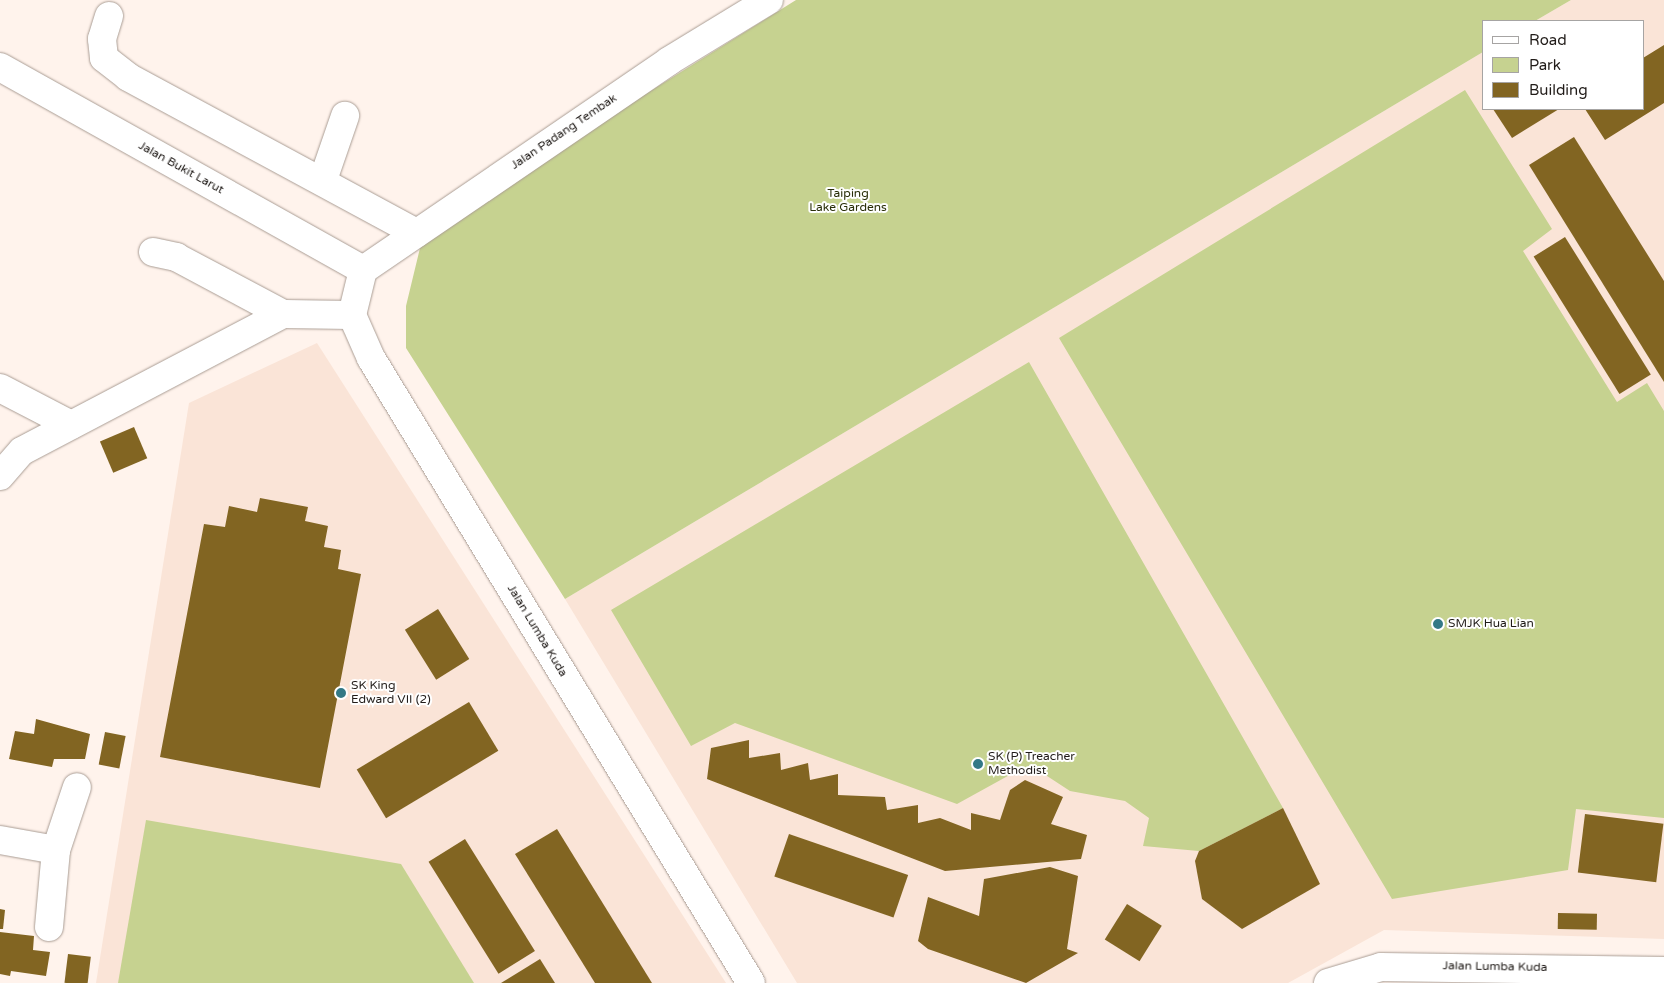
<!DOCTYPE html>
<html>
<head>
<meta charset="utf-8">
<style>
  body { margin:0 }
  #map { position:relative; width:1664px; height:983px; overflow:hidden; background:#fff3ec; font-family:"Varela Round",sans-serif }
  div>[style] { position:absolute }
  .built>* { inset:0; background:#fae4d7 }
  .green>* { inset:0; background:#c6d290 }
  .building>* { inset:0; background:#826522; transform-origin:0 0 }
  .roads { filter:drop-shadow(0 0 1px #aa9d94) drop-shadow(0 0 1px #aa9d94) }
  .street>* { height:28px; margin:-14px; padding:0 14px; transform-origin:14px; border-radius:14px; background:#fff }
  .dots>* { width:14px; height:14px; translate:-50% -50%; box-sizing:border-box; border:2px solid #fff; border-radius:50% }
  span { translate:-50% -50%; white-space:nowrap; text-align:center; line-height:1.15; -webkit-text-stroke:4px #fff; paint-order:stroke }
  .street-label { font-size:12px; color:#211c19 }
  .park-label { font-size:12px; color:#292e08 }
  .poi-label { font-size:12px; color:#211c19 }
  .left { translate:0 -50%; text-align:left }
  .legend { position:absolute; left:1482px; top:20px; width:162px; height:90px; box-sizing:border-box; background:#fff; border:1px solid #a6a4a3; margin:0; padding:6px 9px; list-style:none; font-size:15px; color:#211c19 }
  .legend li { display:flex; align-items:center; gap:10px; height:25px }
  .legend b { width:25px; border:1px solid #a6a4a3 }
</style>
</head>
<body>
<div id="map">
  <div class="built">
    <i style="clip-path:polygon(1571px 0,1664px 0,1664px 939px,1384px 930px,1288px 983px,797px 983px,565px 599px,1483px 52px,1483px 109px,1643px 109px,1643px 21px,1535px 21px)"></i>
    <i style="clip-path:polygon(317px 343px,726px 983px,96px 983px,189px 403px)"></i>
  </div>
  <div class="green">
    <i style="clip-path:polygon(796px 0,1571px 0,1535px 21px,1483px 21px,1483px 52px,565px 599px,406px 348px,406px 306px,420px 248px,497px 187px)"></i>
    <i style="clip-path:polygon(1465px 90px,1552px 229px,1523px 251px,1617px 402px,1647px 383px,1664px 411px,1664px 818px,1576px 809px,1568px 870px,1392px 899px,1059px 338px)"></i>
    <i style="clip-path:polygon(1029px 362px,1283px 808px,1199px 851px,1143px 846px,1149px 818px,1125px 801px,1070px 791px,1044px 774px,1015px 772px,957px 804px,735px 723px,691px 746px,611px 610px)"></i>
    <i style="clip-path:polygon(146px 820px,401px 864px,474px 983px,118px 983px)"></i>
  </div>
  <div class="building">
    <i style="clip-path:polygon(1664px 45px,1664px 103px,1605px 140px,1585px 109px,1643px 109px,1643px 58px)"></i>
    <i style="clip-path:polygon(1493px 109px,1559px 109px,1512px 138px)"></i>
    <i style="clip-path:polygon(1574px 137px,1664px 281px,1664px 382px,1529px 165px)"></i>
    <i style="left:1565px;top:237px;width:162px;height:37px;rotate:58deg"></i>
    <i style="left:134px;top:427px;width:34px;height:37px;rotate:67deg"></i>
    <i style="clip-path:polygon(260px 498px,308px 507px,305px 521px,328px 526px,324px 547px,341px 550px,338px 569px,361px 574px,320px 788px,160px 757px,204px 524px,225px 527px,229px 506px,257px 512px)"></i>
    <i style="left:438px;top:609px;width:59px;height:39px;rotate:58deg"></i>
    <i style="left:469px;top:702px;width:57px;height:131px;rotate:59deg"></i>
    <i style="clip-path:polygon(36px 719px,90px 734px,85px 759px,54px 759px,52px 767px,9px 759px,15px 731px,34px 734px)"></i>
    <i style="left:105px;top:732px;width:21px;height:33px;rotate:11deg"></i>
    <i style="clip-path:polygon(749px 740px,749px 758px,780px 753px,781px 770px,808px 763px,810px 780px,838px 774px,838px 795px,885px 797px,887px 810px,918px 805px,918px 823px,940px 818px,971px 830px,971px 813px,1000px 820px,1010px 790px,1025px 780px,1063px 797px,1051px 824px,1087px 835px,1081px 859px,945px 871px,707px 779px,711px 748px)"></i>
    <i style="clip-path:polygon(1283px 808px,1320px 884px,1242px 929px,1202px 899px,1195px 861px,1199px 851px)"></i>
    <i style="left:1585px;top:814px;width:79px;height:59px;rotate:7deg"></i>
    <i style="clip-path:polygon(557px 829px,652px 983px,595px 983px,515px 854px)"></i>
    <i style="left:789px;top:834px;width:126px;height:45px;rotate:19deg"></i>
    <i style="left:465px;top:839px;width:132px;height:43px;rotate:58deg"></i>
    <i style="clip-path:polygon(1050px 867px,1078px 876px,1067px 949px,1078px 953px,1026px 983px,928px 949px,918px 941px,928px 897px,979px 916px,984px 879px)"></i>
    <i style="left:1127px;top:904px;width:41px;height:42px;rotate:32deg"></i>
    <i style="clip-path:polygon(0 909px,5px 910px,3px 929px,0 929px)"></i>
    <i style="left:1558px;top:913px;width:39px;height:16px;rotate:1deg"></i>
    <i style="clip-path:polygon(0 932px,34px 936px,33px 950px,50px 952px,46px 976px,11px 971px,10px 976px,0 974px)"></i>
    <i style="left:68px;top:954px;width:23px;height:29px;rotate:7deg"></i>
    <i style="clip-path:polygon(540px 959px,555px 983px,501px 983px)"></i>
  </div>
  <div class="roads">
    <div class="street">
      <i style="left:109px;top:16px;width:24px;rotate:107deg"></i>
      <i style="left:102px;top:39px;width:19px;rotate:84deg"></i>
      <i style="left:104px;top:58px;width:31px;rotate:38deg"></i>
      <i style="left:128px;top:77px;width:328px;rotate:28.4deg"></i>
      <i style="left:0;top:67px;width:416px;rotate:29.2deg"></i>
      <i style="left:323px;top:180px;width:68px;rotate:-71deg"></i>
      <i style="left:153px;top:252px;width:24px;rotate:12deg"></i>
      <i style="left:176px;top:257px;width:121px;rotate:28deg"></i>
      <i style="left:363px;top:270px;width:46px;rotate:103.7deg"></i>
      <i style="left:352px;top:315px;width:47px;rotate:66.2deg"></i>
      <i style="left:371px;top:358px;width:731px;rotate:58.7deg"></i>
      <i style="left:363px;top:270px;width:371px;rotate:-34.3deg"></i>
      <i style="left:669px;top:61px;width:117px;rotate:-31.4deg"></i>
      <i style="left:0;top:388px;width:80px;rotate:27.5deg"></i>
      <i style="left:0;top:476px;width:33px;rotate:-49deg"></i>
      <i style="left:22px;top:451px;width:295px;rotate:-27.7deg"></i>
      <i style="left:283px;top:314px;width:69px;rotate:0.8deg"></i>
      <i style="left:0;top:840px;width:57px;rotate:10.1deg"></i>
      <i style="left:49px;top:927px;width:77px;rotate:-84.8deg"></i>
      <i style="left:56px;top:850px;width:66px;rotate:-71.6deg"></i>
      <i style="left:1328px;top:983px;width:55px;rotate:-16.8deg"></i>
      <i style="left:1381px;top:967px;width:283px;rotate:0.8deg"></i>
    </div>
  </div>
  <div class="dots">
    <i style="left:1438px;top:624px;background:#337986"></i>
    <i style="left:341px;top:693px;background:#337986"></i>
    <i style="left:978px;top:764px;background:#337986"></i>
  </div>
  <div class="street-label">
    <span style="left:564px;top:132px;rotate:-34deg">Jalan Padang Tembak</span>
    <span style="left:181px;top:168px;rotate:29deg">Jalan Bukit Larut</span>
    <span style="left:537px;top:631px;rotate:59deg">Jalan Lumba Kuda</span>
    <span style="left:1495px;top:967px;rotate:1deg">Jalan Lumba Kuda</span>
  </div>
  <div class="park-label">
    <span style="left:848px;top:201px">Taiping<br>Lake Gardens</span>
  </div>
  <div class="poi-label">
    <span class="left" style="left:1448px;top:624px">SMJK Hua Lian</span>
    <span class="left" style="left:351px;top:693px">SK King<br>Edward VII (2)</span>
    <span class="left" style="left:988px;top:764px">SK (P) Treacher<br>Methodist</span>
  </div>
  <ul class="legend">
  <li><b style="height:6px;background:#fff"></b>Road</li>
  <li><b style="height:14px;background:#c6d290"></b>Park</li>
  <li><b style="height:14px;background:#826522"></b>Building</li>
  </ul>
</div>
</body>
</html>
